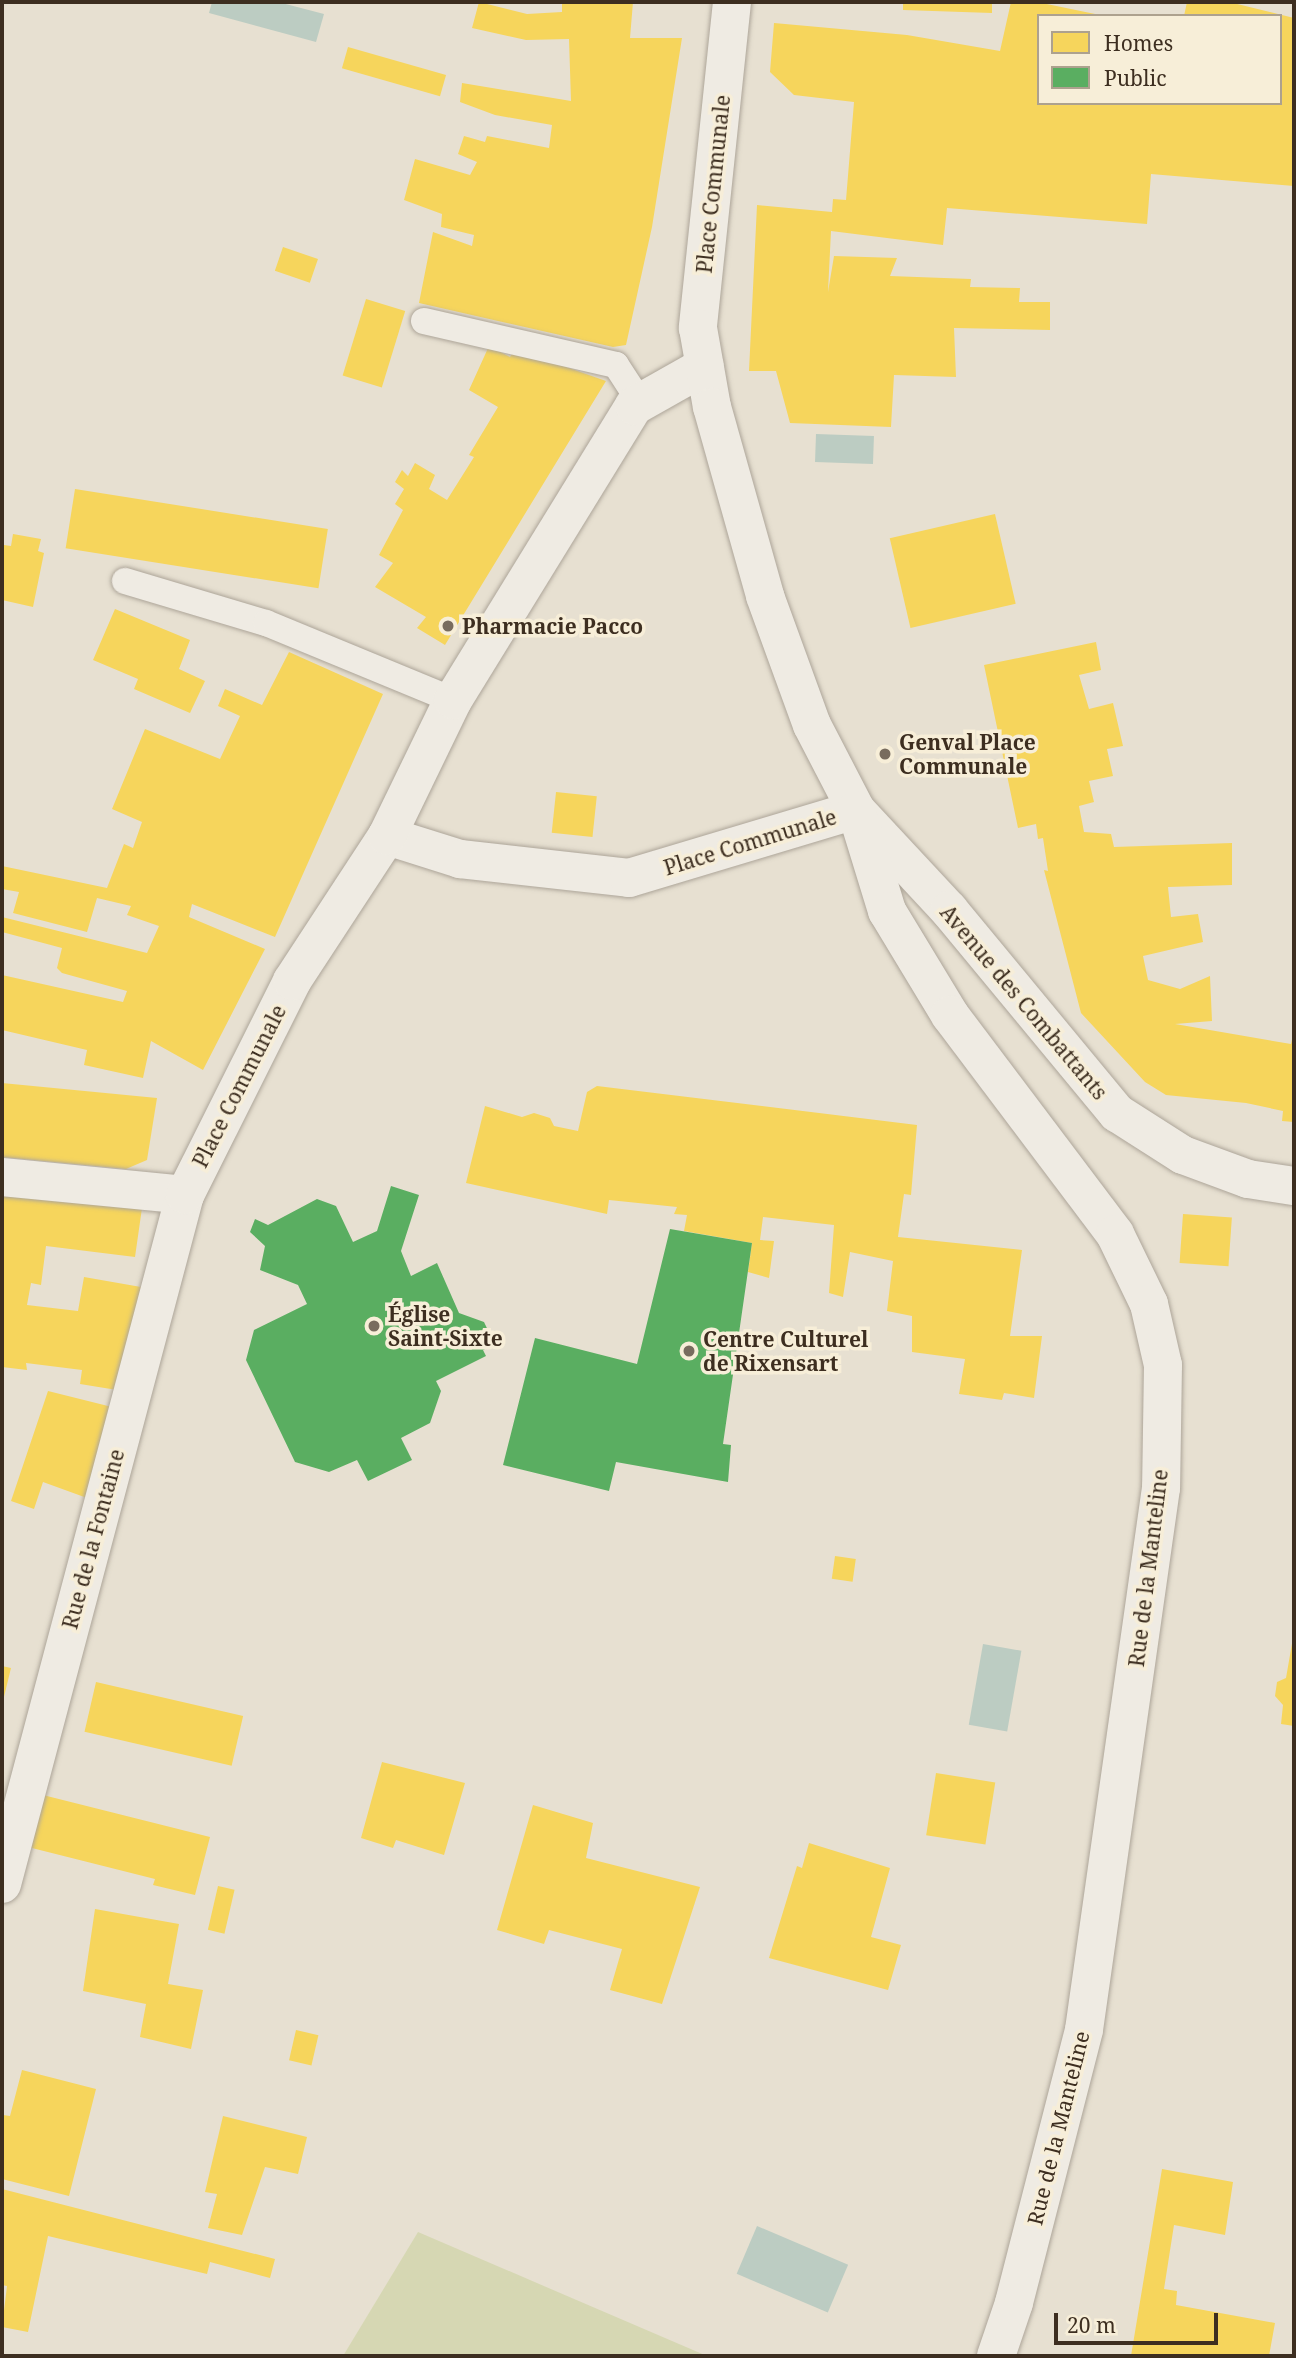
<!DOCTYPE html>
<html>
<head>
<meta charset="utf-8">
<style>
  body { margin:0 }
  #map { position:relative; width:1296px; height:2358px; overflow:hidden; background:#e7e0d1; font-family:"Noto Serif",serif }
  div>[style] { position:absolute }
  .green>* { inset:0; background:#d6d7b3 }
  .water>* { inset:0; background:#bcccc2; transform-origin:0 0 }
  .homes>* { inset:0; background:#f6d55c; transform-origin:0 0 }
  .public>* { inset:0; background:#5aae61 }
  .roads { filter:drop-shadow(0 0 2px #ada599) drop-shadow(0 0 2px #ada599) }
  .lane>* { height:26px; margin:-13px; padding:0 13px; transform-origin:13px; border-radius:13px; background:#efebe3 }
  .street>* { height:38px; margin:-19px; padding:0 19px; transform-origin:19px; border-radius:19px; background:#efebe3 }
  .secondary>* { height:38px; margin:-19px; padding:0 19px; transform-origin:19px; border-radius:19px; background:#efebe3 }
  .dots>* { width:19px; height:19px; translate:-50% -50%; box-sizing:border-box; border:4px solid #f7eed8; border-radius:50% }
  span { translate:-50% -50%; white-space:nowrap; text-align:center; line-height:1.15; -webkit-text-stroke:7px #f7eed8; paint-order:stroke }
  .street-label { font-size:21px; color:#3d2e20 }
  .poi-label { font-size:21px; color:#3d2e20; font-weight:700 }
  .left { translate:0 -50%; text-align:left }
  .frame { position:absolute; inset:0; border:4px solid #3d2e20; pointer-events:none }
  .legend { position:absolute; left:1037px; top:14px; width:245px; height:91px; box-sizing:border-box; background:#f7eed8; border:2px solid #ada18e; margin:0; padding:9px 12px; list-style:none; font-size:21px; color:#3d2e20 }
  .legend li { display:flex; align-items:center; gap:14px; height:35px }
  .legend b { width:35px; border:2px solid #ada18e }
  .scale { position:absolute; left:1054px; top:2313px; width:164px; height:32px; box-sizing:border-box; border:4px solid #3d2e20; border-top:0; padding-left:9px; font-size:21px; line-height:24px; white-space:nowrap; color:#3d2e20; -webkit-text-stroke:5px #f7eed8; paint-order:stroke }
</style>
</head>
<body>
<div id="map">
  <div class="green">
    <i style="clip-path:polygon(418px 2232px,707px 2356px,343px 2356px)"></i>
  </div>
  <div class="water">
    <i style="clip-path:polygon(212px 2px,278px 2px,324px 14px,316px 42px,209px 13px)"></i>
    <i style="left:816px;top:434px;width:58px;height:28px;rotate:2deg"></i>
    <i style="left:983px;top:1644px;width:39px;height:82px;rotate:10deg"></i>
    <i style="left:757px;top:2226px;width:99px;height:52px;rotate:23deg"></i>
  </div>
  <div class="homes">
    <i style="clip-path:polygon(479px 2px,527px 14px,562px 12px,562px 2px,633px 2px,630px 38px,682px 38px,652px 227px,626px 345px,613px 347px,419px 303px,433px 232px,472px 246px,474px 235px,441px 227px,442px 214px,404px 200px,415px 159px,470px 175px,477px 162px,458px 154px,464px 136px,485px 142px,487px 136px,549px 148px,552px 125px,495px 115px,460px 102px,462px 83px,571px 101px,569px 39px,526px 40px,472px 28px)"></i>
    <i style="clip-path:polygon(903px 2px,992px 2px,992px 13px,903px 10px)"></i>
    <i style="clip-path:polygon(1011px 2px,1037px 2px,1100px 15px,1039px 16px,1039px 103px,1280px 103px,1280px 16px,1184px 16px,1187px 2px,1229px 2px,1294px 18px,1294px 186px,1151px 174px,1147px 224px,947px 208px,943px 245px,831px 231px,828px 292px,834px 256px,897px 258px,890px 276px,971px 279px,970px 287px,1020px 288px,1019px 302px,1050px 302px,1050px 330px,954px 328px,956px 377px,894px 375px,891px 427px,790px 423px,776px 371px,749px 371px,757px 205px,832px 212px,833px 199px,846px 200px,854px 102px,794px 95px,770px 72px,774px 23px,907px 35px,1000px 51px)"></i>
    <i style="left:348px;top:47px;width:102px;height:22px;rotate:16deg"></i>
    <i style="left:283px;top:247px;width:37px;height:25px;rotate:19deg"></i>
    <i style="left:366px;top:299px;width:41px;height:80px;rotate:17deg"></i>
    <i style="clip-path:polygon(489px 346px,510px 357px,515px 349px,606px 381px,445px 645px,417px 628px,426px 617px,375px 587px,393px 563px,379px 555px,403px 510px,395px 504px,404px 489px,395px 482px,402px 470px,408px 476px,415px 463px,435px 475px,429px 489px,447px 500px,474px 457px,469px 455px,498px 407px,469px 390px)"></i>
    <i style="left:75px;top:489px;width:256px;height:60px;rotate:9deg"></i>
    <i style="left:995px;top:514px;width:92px;height:108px;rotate:77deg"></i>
    <i style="clip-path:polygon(13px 534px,41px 539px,38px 551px,44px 553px,33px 607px,2px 600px,2px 554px,4px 545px,11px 546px)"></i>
    <i style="clip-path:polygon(115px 609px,190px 640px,179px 669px,205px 681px,190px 713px,134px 689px,138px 679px,93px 660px)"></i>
    <i style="clip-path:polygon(1096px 642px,1101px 670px,1079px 675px,1089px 709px,1113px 703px,1123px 746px,1107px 749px,1113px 776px,1089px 781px,1094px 802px,1079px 806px,1084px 832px,1111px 834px,1114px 847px,1232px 843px,1232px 885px,1168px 887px,1171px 917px,1198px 914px,1203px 942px,1143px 956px,1148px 980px,1180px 989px,1210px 976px,1212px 1021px,1175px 1024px,1291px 1044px,1294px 1030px,1294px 1122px,1282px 1121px,1283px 1111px,1246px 1103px,1166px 1095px,1145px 1082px,1081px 1013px,1044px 870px,1048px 871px,1043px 838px,1038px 839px,1036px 824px,1018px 828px,984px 665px)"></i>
    <i style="clip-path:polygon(289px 652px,383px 694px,275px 937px,192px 904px,189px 917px,265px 949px,203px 1070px,151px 1041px,143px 1078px,84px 1065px,87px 1050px,2px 1030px,2px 975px,123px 1002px,127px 991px,62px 973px,57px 968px,62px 948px,2px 932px,2px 917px,147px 953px,159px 926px,127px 915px,131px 906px,97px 898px,87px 932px,13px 913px,19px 892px,2px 889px,2px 866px,107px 888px,124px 844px,133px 848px,142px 822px,112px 809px,145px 729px,220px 759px,240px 716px,218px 706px,225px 689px,262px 705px)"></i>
    <i style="left:556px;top:792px;width:41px;height:41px;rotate:6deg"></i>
    <i style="clip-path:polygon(2px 1083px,157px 1098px,147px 1160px,126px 1169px,2px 1157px)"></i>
    <i style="clip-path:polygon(597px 1086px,917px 1125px,911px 1195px,904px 1194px,898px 1237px,1022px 1250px,1010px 1336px,1042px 1336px,1034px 1398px,1004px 1393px,1002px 1400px,959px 1394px,965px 1359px,912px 1352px,912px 1316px,887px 1311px,893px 1261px,850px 1252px,843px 1297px,829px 1293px,834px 1225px,763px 1217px,760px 1240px,774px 1241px,769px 1278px,748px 1272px,752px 1243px,684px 1231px,687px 1215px,674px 1214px,677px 1207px,609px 1200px,607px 1214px,466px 1183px,485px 1106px,522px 1117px,534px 1113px,550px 1118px,554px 1126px,578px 1131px,587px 1092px)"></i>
    <i style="clip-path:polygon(2px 1190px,142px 1208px,135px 1257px,46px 1246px,41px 1285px,31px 1283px,27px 1305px,78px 1311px,84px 1277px,141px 1287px,117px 1390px,80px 1384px,82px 1370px,26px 1363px,27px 1370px,2px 1367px)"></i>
    <i style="left:1183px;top:1214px;width:49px;height:49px;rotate:4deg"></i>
    <i style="clip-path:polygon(48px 1391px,112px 1407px,87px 1498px,43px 1482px,34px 1509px,11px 1501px)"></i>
    <i style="left:835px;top:1556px;width:21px;height:23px;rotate:8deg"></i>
    <i style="clip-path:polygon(1294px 1632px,1294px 1726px,1281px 1724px,1283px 1705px,1275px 1696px,1277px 1682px,1286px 1678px)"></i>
    <i style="clip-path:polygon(2px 1666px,11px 1668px,3px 1701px,2px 1701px)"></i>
    <i style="left:96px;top:1682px;width:151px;height:51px;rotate:13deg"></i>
    <i style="clip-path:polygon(382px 1762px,465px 1783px,444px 1855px,396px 1840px,393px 1848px,361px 1838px)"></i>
    <i style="left:936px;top:1773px;width:60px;height:63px;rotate:9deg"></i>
    <i style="clip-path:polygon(27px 1791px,210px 1837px,195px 1895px,153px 1885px,155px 1879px,16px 1844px)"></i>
    <i style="clip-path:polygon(533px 1805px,593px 1823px,586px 1858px,700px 1887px,662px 2004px,610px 1990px,622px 1949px,549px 1930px,544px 1944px,497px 1930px)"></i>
    <i style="clip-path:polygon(809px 1843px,890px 1868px,871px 1937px,901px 1945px,888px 1990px,769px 1958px,797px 1866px,802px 1868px)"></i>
    <i style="left:218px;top:1886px;width:17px;height:45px;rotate:13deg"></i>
    <i style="clip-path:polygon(95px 1909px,179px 1924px,168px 1984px,203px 1990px,191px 2049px,140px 2037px,146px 2004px,83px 1991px)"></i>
    <i style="left:296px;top:2030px;width:23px;height:31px;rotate:13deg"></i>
    <i style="clip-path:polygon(22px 2070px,96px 2089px,69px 2196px,2px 2179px,2px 2120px,3px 2115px,10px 2116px)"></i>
    <i style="clip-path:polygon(223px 2116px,307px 2137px,298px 2174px,265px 2167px,242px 2235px,208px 2228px,217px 2194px,205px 2192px)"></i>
    <i style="clip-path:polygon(1162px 2169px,1233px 2182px,1225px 2235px,1174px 2225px,1164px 2289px,1177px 2291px,1176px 2305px,1275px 2323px,1269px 2356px,1131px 2356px)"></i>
    <i style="clip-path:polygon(2px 2189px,275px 2259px,270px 2278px,210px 2262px,207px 2274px,48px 2236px,28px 2332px,2px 2327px,7px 2286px,2px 2285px)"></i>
  </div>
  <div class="public">
    <i style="clip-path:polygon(391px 1186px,419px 1195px,401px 1251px,411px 1276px,437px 1263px,459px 1313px,484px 1322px,495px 1345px,483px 1350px,486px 1356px,436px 1381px,441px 1391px,430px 1423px,401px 1438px,412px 1460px,368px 1481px,357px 1460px,329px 1472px,295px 1462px,246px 1360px,254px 1330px,307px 1304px,298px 1285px,260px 1270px,265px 1246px,250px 1232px,255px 1219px,268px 1225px,317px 1199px,336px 1206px,353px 1242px,377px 1231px)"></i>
    <i style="clip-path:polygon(670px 1229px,752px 1243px,723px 1444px,731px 1445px,728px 1482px,616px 1462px,609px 1491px,503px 1465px,535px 1338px,637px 1364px)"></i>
  </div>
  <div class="roads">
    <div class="lane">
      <i style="left:424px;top:321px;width:197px;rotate:12.9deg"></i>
      <i style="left:616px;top:365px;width:44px;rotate:57deg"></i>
      <i style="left:125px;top:581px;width:147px;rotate:16.6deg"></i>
      <i style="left:266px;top:623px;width:202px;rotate:22.4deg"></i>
    </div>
    <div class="street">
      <i style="left:387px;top:836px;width:77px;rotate:17.5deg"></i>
      <i style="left:460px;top:859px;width:170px;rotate:6.4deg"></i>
      <i style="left:629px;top:878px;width:237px;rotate:-16.7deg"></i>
      <i style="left:856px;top:810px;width:137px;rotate:47.1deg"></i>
      <i style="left:949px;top:910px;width:264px;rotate:50.4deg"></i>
      <i style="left:1117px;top:1113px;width:78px;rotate:32.5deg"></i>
      <i style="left:1183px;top:1155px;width:69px;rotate:20.3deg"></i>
      <i style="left:1248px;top:1179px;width:47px;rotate:8.7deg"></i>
      <i style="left:2px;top:1177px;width:184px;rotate:5.6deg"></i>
      <i style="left:2px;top:1884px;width:713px;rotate:-75.13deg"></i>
      <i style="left:185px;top:1195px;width:239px;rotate:-63.4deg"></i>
      <i style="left:292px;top:981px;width:173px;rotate:-56.8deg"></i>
      <i style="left:387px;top:836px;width:151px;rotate:-64.1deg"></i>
      <i style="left:453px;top:700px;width:345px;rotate:-58.4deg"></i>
      <i style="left:634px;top:406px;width:81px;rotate:-29.4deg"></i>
    </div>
    <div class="secondary">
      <i style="left:732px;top:2px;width:328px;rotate:96deg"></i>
      <i style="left:698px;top:328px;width:80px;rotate:80deg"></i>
      <i style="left:712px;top:407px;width:196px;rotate:74.3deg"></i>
      <i style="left:765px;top:596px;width:137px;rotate:70deg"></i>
      <i style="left:812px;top:725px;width:96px;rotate:62.6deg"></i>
      <i style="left:856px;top:810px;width:106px;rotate:72.9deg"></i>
      <i style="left:887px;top:911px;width:122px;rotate:58.8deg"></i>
      <i style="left:950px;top:1015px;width:274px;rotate:53deg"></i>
      <i style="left:1115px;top:1234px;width:78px;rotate:64.1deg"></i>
      <i style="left:1149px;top:1304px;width:63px;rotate:77.1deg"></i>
      <i style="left:1163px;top:1365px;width:123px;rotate:90.9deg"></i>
      <i style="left:1161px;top:1488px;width:547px;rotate:98.09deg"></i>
      <i style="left:1084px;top:2030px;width:282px;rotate:104.4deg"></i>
      <i style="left:1014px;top:2303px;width:56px;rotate:108.8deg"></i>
    </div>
  </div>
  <div class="dots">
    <i style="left:448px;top:626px;background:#786c5e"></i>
    <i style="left:885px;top:754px;background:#786c5e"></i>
    <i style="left:374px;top:1326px;background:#786c5e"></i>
    <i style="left:689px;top:1351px;background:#786c5e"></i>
  </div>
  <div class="street-label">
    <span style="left:713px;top:184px;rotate:-84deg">Place Communale</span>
    <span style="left:750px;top:842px;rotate:-17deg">Place Communale</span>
    <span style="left:1024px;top:1002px;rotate:50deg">Avenue des Combattants</span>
    <span style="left:239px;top:1086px;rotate:-63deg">Place Communale</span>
    <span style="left:93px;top:1539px;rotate:-75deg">Rue de la Fontaine</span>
    <span style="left:1148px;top:1568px;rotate:-83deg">Rue de la Manteline</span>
    <span style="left:1058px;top:2128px;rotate:-76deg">Rue de la Manteline</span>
  </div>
  <div class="poi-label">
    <span class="left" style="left:462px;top:626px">Pharmacie Pacco</span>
    <span class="left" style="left:899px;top:754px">Genval Place<br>Communale</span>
    <span class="left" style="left:388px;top:1326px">Église<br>Saint-Sixte</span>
    <span class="left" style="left:703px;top:1351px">Centre Culturel<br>de Rixensart</span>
  </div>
  <div class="frame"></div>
  <ul class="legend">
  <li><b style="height:19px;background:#f6d55c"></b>Homes</li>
  <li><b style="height:19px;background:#5aae61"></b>Public</li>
  </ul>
  <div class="scale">20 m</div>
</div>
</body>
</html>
